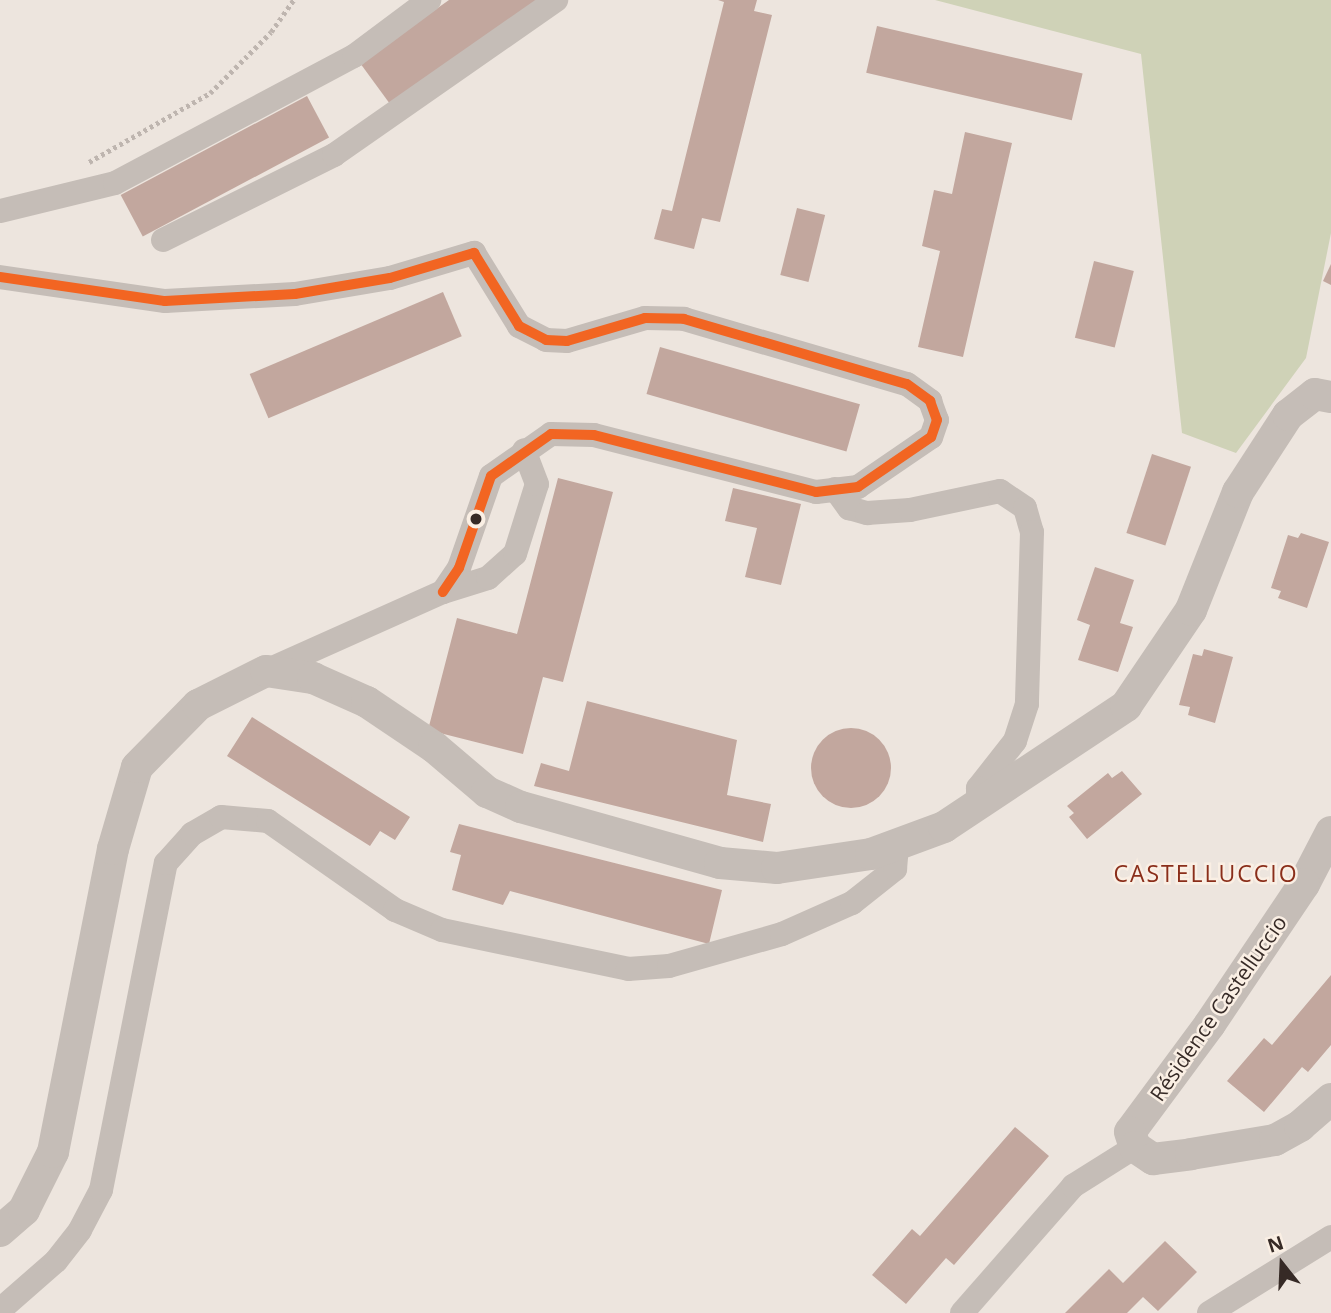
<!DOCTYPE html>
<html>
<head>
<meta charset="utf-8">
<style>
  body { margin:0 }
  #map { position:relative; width:1331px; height:1313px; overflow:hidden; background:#ede5de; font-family:"Open Sans",sans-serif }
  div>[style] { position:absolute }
  .green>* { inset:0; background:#cfd2b7 }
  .building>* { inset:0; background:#c2a79e; transform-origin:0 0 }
  .round { border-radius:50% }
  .path>* { height:4.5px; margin-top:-2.25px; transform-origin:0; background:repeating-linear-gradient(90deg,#beb5af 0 3.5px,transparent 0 7px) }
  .minor>* { height:24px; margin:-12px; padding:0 12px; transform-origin:12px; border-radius:12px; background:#c5bdb7 }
  .tertiary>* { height:32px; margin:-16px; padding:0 16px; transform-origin:16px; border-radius:16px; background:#c5bdb7 }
  .bus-1>* { height:10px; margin:-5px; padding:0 5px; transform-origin:5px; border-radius:5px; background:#f26522 }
  .dots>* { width:19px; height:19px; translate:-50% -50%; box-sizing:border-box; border:4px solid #faefe4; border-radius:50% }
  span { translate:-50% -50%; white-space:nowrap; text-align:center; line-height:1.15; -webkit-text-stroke:5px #faefe4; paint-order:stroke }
  .street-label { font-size:21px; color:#362a26 }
  .neighbourhood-label { font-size:23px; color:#8a2e1a; letter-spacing:2px }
  .north { position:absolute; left:1247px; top:1229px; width:70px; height:70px; -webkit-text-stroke:5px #faefe4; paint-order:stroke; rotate:342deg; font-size:19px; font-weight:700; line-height:28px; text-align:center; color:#362a26 }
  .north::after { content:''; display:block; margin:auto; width:24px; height:32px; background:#362a26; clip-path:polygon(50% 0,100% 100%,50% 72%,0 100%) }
</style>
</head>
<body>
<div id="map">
  <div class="green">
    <i style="clip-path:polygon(935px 0,1331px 0,1331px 233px,1306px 358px,1236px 453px,1182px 433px,1141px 54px)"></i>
  </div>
  <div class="building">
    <i style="clip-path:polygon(449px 0,538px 0,390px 104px,360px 63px)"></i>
    <i style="clip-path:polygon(718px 0,757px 0,754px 11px,772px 15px,720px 222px,702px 218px,694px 249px,654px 239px,662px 209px,672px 211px,724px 2px)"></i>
    <i style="left:877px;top:26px;width:211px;height:48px;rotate:13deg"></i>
    <i style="left:307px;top:96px;width:47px;height:211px;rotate:62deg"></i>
    <i style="clip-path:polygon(965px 132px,1012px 143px,963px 357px,918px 347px,940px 251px,922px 246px,934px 190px,952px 194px)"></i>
    <i style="left:797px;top:208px;width:29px;height:69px;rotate:14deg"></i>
    <i style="left:1094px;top:261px;width:41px;height:79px;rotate:14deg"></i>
    <i style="clip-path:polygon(1331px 264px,1331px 285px,1323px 281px)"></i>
    <i style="left:443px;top:292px;width:48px;height:210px;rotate:67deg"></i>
    <i style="left:660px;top:347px;width:208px;height:49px;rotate:16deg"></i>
    <i style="left:1152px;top:454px;width:41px;height:83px;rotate:18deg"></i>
    <i style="clip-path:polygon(558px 478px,613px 492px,563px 682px,543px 677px,523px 754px,428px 730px,457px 618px,517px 634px)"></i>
    <i style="clip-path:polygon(733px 488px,801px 504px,781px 585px,745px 577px,757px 528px,725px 521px)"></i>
    <i style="clip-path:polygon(1301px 533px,1329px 542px,1307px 608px,1278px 598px,1281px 591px,1271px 588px,1288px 535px,1298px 538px)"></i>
    <i style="clip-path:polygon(1095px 567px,1134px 580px,1120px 623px,1133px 627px,1118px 672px,1078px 660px,1090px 625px,1077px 620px)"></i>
    <i style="clip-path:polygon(1204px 649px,1233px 657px,1215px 723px,1188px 715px,1190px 707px,1179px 705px,1193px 654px,1202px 656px)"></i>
    <i style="clip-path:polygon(587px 701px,737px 740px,727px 795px,771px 804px,763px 842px,534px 786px,541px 763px,569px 771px)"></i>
    <i style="clip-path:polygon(252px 717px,410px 817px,395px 840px,380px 831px,370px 846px,227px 756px)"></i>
    <i class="round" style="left:811px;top:728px;width:80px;height:80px"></i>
    <i style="clip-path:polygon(1122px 771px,1142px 794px,1087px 839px,1069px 817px,1074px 813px,1067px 806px,1108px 773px,1112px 778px)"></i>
    <i style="clip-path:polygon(459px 824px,722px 890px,709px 944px,510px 891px,503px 905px,452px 890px,461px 855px,450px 852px)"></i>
    <i style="clip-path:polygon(1331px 975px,1331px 1045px,1308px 1072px,1302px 1067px,1264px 1112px,1227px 1081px,1264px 1038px,1272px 1045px)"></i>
    <i style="clip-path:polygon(1015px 1127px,1049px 1156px,954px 1265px,946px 1258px,906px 1304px,872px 1275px,912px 1229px,920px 1236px)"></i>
    <i style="clip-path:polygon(1165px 1241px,1197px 1272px,1158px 1311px,1143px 1297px,1127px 1313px,1065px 1313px,1109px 1269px,1123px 1283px)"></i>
  </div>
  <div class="path">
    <i style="left:89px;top:162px;width:139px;rotate:-29.7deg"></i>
    <i style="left:210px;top:93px;width:86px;rotate:-45deg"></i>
    <i style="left:271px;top:32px;width:39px;rotate:-55deg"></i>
  </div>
  <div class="minor">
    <i style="left:0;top:211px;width:118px;rotate:-13.7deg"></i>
    <i style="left:115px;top:183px;width:271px;rotate:-28deg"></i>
    <i style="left:354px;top:56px;width:94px;rotate:-36.7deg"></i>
    <i style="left:163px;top:240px;width:191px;rotate:-26.4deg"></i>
    <i style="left:334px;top:155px;width:271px;rotate:-34.9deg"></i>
    <i style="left:0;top:277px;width:167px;rotate:8.3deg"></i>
    <i style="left:165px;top:301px;width:130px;rotate:-3.1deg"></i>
    <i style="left:295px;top:294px;width:96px;rotate:-9.6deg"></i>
    <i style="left:390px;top:278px;width:88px;rotate:-16.6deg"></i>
    <i style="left:474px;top:253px;width:86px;rotate:58.3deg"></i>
    <i style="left:519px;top:326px;width:30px;rotate:27deg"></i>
    <i style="left:546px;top:340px;width:21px;rotate:3deg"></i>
    <i style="left:567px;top:341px;width:81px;rotate:-16.4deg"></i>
    <i style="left:645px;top:318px;width:39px;rotate:1deg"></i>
    <i style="left:684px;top:319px;width:232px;rotate:16.3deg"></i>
    <i style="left:907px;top:384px;width:29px;rotate:36deg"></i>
    <i style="left:930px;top:401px;width:20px;rotate:70deg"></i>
    <i style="left:937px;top:420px;width:18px;rotate:109deg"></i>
    <i style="left:931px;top:437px;width:88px;rotate:145.6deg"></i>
    <i style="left:858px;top:487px;width:42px;rotate:173.2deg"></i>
    <i style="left:816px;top:492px;width:229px;rotate:-165.6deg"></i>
    <i style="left:594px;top:435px;width:43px;rotate:-178.7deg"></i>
    <i style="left:551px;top:434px;width:73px;rotate:145deg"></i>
    <i style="left:491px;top:476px;width:97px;rotate:109.2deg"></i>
    <i style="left:459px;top:568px;width:29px;rotate:124deg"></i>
    <i style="left:835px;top:489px;width:24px;rotate:54deg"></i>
    <i style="left:849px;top:508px;width:19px;rotate:16deg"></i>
    <i style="left:867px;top:513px;width:43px;rotate:-4deg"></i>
    <i style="left:910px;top:510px;width:92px;rotate:-11.9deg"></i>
    <i style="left:1000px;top:491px;width:30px;rotate:34deg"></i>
    <i style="left:1025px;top:508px;width:25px;rotate:74deg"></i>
    <i style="left:1032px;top:532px;width:172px;rotate:91.7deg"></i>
    <i style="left:1027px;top:704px;width:39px;rotate:108deg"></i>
    <i style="left:1015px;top:741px;width:60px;rotate:128.2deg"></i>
    <i style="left:978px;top:788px;width:18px;rotate:90deg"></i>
    <i style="left:266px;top:671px;width:194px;rotate:-24.1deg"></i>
    <i style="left:443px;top:592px;width:47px;rotate:-17.3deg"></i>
    <i style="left:488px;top:578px;width:36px;rotate:-42deg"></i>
    <i style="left:515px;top:554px;width:73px;rotate:-72.6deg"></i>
    <i style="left:537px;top:484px;width:36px;rotate:-111deg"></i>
    <i style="left:0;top:1310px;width:74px;rotate:-41.2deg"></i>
    <i style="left:56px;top:1261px;width:39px;rotate:-52deg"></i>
    <i style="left:80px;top:1230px;width:45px;rotate:-62.3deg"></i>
    <i style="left:101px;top:1190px;width:333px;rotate:-78.8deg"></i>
    <i style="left:166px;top:863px;width:39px;rotate:-48deg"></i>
    <i style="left:192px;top:834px;width:34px;rotate:-30deg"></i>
    <i style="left:221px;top:817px;width:47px;rotate:4.9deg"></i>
    <i style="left:268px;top:821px;width:155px;rotate:35deg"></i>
    <i style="left:395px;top:910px;width:51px;rotate:23.1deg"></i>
    <i style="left:442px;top:930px;width:190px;rotate:11.8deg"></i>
    <i style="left:628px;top:969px;width:41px;rotate:-4.2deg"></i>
    <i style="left:669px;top:966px;width:117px;rotate:-15.8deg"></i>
    <i style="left:782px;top:934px;width:77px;rotate:-23.9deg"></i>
    <i style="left:852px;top:903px;width:55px;rotate:-38.3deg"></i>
    <i style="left:895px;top:869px;width:25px;rotate:-85deg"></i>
    <i style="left:962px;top:1313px;width:169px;rotate:-48.8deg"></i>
    <i style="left:1073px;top:1186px;width:73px;rotate:-32.2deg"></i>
    <i style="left:1209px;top:1313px;width:144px;rotate:-31.9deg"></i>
  </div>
  <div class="tertiary">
    <i style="left:1331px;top:832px;width:59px;rotate:117.4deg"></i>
    <i style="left:1304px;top:884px;width:169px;rotate:123.9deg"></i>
    <i style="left:1210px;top:1024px;width:134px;rotate:126.5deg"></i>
    <i style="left:1130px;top:1132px;width:16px;rotate:72deg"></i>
    <i style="left:1135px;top:1147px;width:22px;rotate:34deg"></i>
    <i style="left:1153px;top:1159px;width:38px;rotate:-7deg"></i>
    <i style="left:1191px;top:1154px;width:85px;rotate:-9.5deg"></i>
    <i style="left:1275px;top:1140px;width:29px;rotate:-29deg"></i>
    <i style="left:1300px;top:1126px;width:41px;rotate:-41.1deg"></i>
    <i style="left:0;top:1231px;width:32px;rotate:-41deg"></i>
    <i style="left:24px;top:1210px;width:65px;rotate:-63.4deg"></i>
    <i style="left:53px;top:1152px;width:309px;rotate:-78.8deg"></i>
    <i style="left:113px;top:849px;width:85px;rotate:-73.7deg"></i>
    <i style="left:137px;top:767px;width:87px;rotate:-45.5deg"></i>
    <i style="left:198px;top:705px;width:76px;rotate:-26.6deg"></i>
    <i style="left:266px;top:671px;width:48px;rotate:8.5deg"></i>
    <i style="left:313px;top:678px;width:59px;rotate:24deg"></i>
    <i style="left:367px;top:702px;width:81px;rotate:33.9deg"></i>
    <i style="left:434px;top:747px;width:70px;rotate:40.3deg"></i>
    <i style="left:487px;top:792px;width:37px;rotate:24deg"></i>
    <i style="left:521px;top:807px;width:207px;rotate:15.7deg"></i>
    <i style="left:720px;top:863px;width:57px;rotate:5deg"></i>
    <i style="left:777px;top:868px;width:95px;rotate:-8.5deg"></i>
    <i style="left:871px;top:854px;width:78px;rotate:-20.3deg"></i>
    <i style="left:944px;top:827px;width:219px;rotate:-33.6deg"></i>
    <i style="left:1126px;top:706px;width:116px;rotate:-55.9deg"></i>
    <i style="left:1191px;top:610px;width:127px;rotate:-68.3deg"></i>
    <i style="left:1238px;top:492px;width:92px;rotate:-57deg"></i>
    <i style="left:1288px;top:415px;width:34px;rotate:-38deg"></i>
    <i style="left:1315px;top:394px;width:16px;rotate:11deg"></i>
  </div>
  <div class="bus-1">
    <i style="left:0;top:277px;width:167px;rotate:8.3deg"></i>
    <i style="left:165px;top:301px;width:130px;rotate:-3.1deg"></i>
    <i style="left:295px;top:294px;width:96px;rotate:-9.6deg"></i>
    <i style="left:390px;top:278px;width:88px;rotate:-16.6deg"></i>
    <i style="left:474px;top:253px;width:86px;rotate:58.3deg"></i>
    <i style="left:519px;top:326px;width:30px;rotate:27deg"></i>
    <i style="left:546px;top:340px;width:21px;rotate:3deg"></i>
    <i style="left:567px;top:341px;width:81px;rotate:-16.4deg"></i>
    <i style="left:645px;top:318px;width:39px;rotate:1deg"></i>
    <i style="left:684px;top:319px;width:232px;rotate:16.3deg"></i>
    <i style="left:907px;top:384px;width:29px;rotate:36deg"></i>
    <i style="left:930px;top:401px;width:20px;rotate:70deg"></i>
    <i style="left:937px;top:420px;width:18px;rotate:109deg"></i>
    <i style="left:931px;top:437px;width:88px;rotate:145.6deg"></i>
    <i style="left:858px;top:487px;width:42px;rotate:173.2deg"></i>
    <i style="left:816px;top:492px;width:229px;rotate:-165.6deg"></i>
    <i style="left:594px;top:435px;width:43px;rotate:-178.7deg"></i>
    <i style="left:551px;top:434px;width:73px;rotate:145deg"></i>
    <i style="left:491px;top:476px;width:97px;rotate:109.2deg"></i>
    <i style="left:459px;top:568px;width:29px;rotate:124deg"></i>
  </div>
  <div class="dots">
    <i style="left:476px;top:519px;background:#362a26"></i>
  </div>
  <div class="street-label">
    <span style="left:1218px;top:1008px;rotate:-55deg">Résidence Castelluccio</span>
  </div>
  <div class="neighbourhood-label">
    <span style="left:1206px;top:873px">CASTELLUCCIO</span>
  </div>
  <div class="north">N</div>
</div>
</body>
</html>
